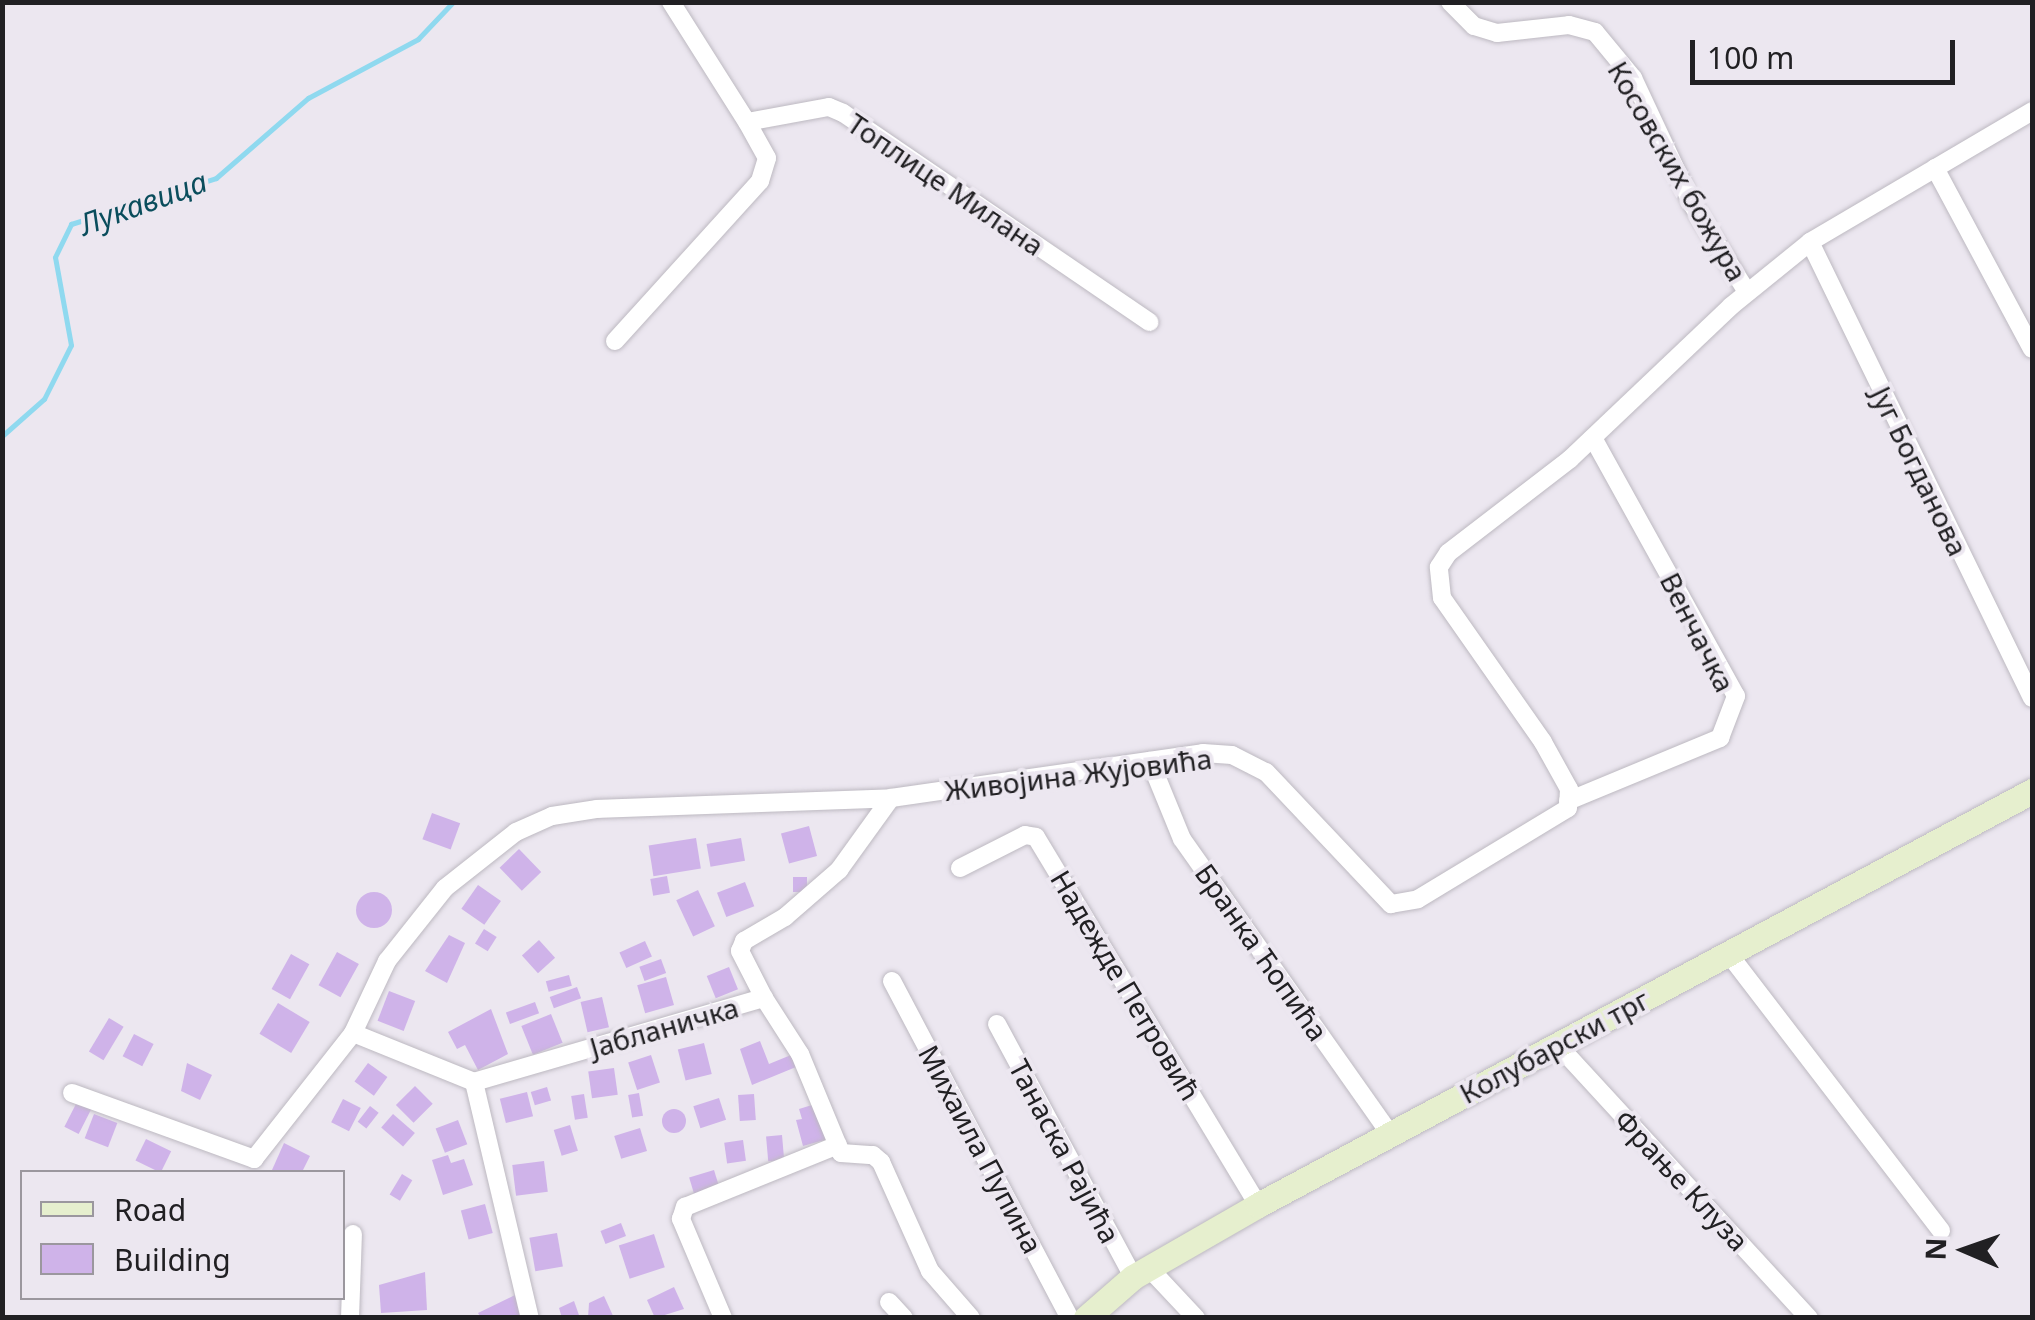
<!DOCTYPE html>
<html>
<head>
<meta charset="utf-8">
<style>
  body { margin:0 }
  #map { position:relative; width:2035px; height:1320px; overflow:hidden; background:#ece7f0; font-family:"Noto Sans",sans-serif }
  div>[style] { position:absolute }
  .stream>* { height:5px; margin:-2.5px; padding:0 2.5px; transform-origin:2.5px; border-radius:2.5px; background:#8fd9ef }
  .building>* { inset:0; background:#cfb3e9; transform-origin:0 0 }
  .round { border-radius:50% }
  .roads { filter:drop-shadow(0 0 2px #bdb9c1) drop-shadow(0 0 2px #bdb9c1) }
  .street>* { height:18px; margin:-9px; padding:0 9px; transform-origin:9px; border-radius:9px; background:#fff }
  .secondary>* { height:25px; margin:-12.5px; padding:0 12.5px; transform-origin:12.5px; border-radius:12.5px; background:#e6efce }
  span { translate:-50% -50%; white-space:nowrap; text-align:center; line-height:1.15; -webkit-text-stroke:8px #ece7f0; paint-order:stroke }
  .street-label { font-size:28px; color:#212023 }
  .water-label { font-size:30px; color:#0a4d5c; font-style:italic }
  .frame { position:absolute; inset:0; border:5px solid #212023; pointer-events:none }
  .legend { position:absolute; left:20px; top:1170px; width:325px; height:130px; box-sizing:border-box; background:#ece7f0; border:2px solid #9b979e; margin:0; padding:12px 18px; list-style:none; font-size:30px; color:#212023 }
  .legend li { display:flex; align-items:center; gap:20px; height:50px }
  .legend b { width:50px; border:2px solid #9b979e }
  .north { position:absolute; left:1915px; top:1200px; width:100px; height:100px; -webkit-text-stroke:8px #ece7f0; paint-order:stroke; rotate:272deg; font-size:28px; font-weight:700; line-height:40px; text-align:center; color:#212023 }
  .north::after { content:''; display:block; margin:auto; width:35px; height:45px; background:#212023; clip-path:polygon(50% 0,100% 100%,50% 72%,0 100%) }
  .scale { position:absolute; left:1690px; top:40px; width:265px; height:45px; box-sizing:border-box; border:5px solid #212023; border-top:0; padding-left:12px; font-size:30px; line-height:35px; white-space:nowrap; color:#212023; -webkit-text-stroke:8px #ece7f0; paint-order:stroke }
</style>
</head>
<body>
<div id="map">
  <div class="stream">
    <i style="left:2px;top:436px;width:56px;rotate:-41.4deg"></i>
    <i style="left:44px;top:399px;width:60px;rotate:-63.4deg"></i>
    <i style="left:71px;top:345px;width:89px;rotate:-100.3deg"></i>
    <i style="left:55px;top:257px;width:37px;rotate:-64deg"></i>
    <i style="left:71px;top:224px;width:152px;rotate:-17.6deg"></i>
    <i style="left:216px;top:178px;width:122px;rotate:-41deg"></i>
    <i style="left:308px;top:98px;width:125px;rotate:-28.2deg"></i>
    <i style="left:418px;top:39px;width:51px;rotate:-46.6deg"></i>
  </div>
  <div class="building">
    <i style="left:432px;top:813px;width:30px;height:28px;rotate:20deg"></i>
    <i style="left:809px;top:826px;width:31px;height:29px;rotate:75deg"></i>
    <i style="left:696px;top:838px;width:31px;height:48px;rotate:81deg"></i>
    <i style="left:741px;top:838px;width:23px;height:35px;rotate:80deg"></i>
    <i style="left:519px;top:849px;width:32px;height:27px;rotate:46deg"></i>
    <i style="left:667px;top:876px;width:17px;height:17px;rotate:80deg"></i>
    <i style="left:793px;top:877px;width:14px;height:15px"></i>
    <i style="left:745px;top:882px;width:26px;height:30px;rotate:69deg"></i>
    <i style="left:478px;top:885px;width:28px;height:29px;rotate:35deg"></i>
    <i style="left:698px;top:890px;width:40px;height:24px;rotate:65deg"></i>
    <i class="round" style="left:356px;top:892px;width:36px;height:36px"></i>
    <i style="left:484px;top:929px;width:15px;height:17px;rotate:32deg"></i>
    <i style="clip-path:polygon(449px 935px,465px 943px,447px 983px,425px 971px)"></i>
    <i style="left:539px;top:940px;width:24px;height:23px;rotate:48deg"></i>
    <i style="left:645px;top:941px;width:17px;height:28px;rotate:66deg"></i>
    <i style="left:337px;top:952px;width:25px;height:38px;rotate:29deg"></i>
    <i style="left:291px;top:954px;width:21px;height:40px;rotate:29deg"></i>
    <i style="left:661px;top:959px;width:15px;height:23px;rotate:70deg"></i>
    <i style="left:729px;top:967px;width:24px;height:24px;rotate:68deg"></i>
    <i style="left:569px;top:975px;width:11px;height:24px;rotate:75deg"></i>
    <i style="left:666px;top:977px;width:29px;height:30px;rotate:74deg"></i>
    <i style="left:577px;top:987px;width:12px;height:29px;rotate:70deg"></i>
    <i style="left:389px;top:991px;width:28px;height:32px;rotate:21deg"></i>
    <i style="left:602px;top:997px;width:31px;height:22px;rotate:77deg"></i>
    <i style="left:535px;top:1002px;width:12px;height:31px;rotate:70deg"></i>
    <i style="left:278px;top:1003px;width:37px;height:36px;rotate:31deg"></i>
    <i style="clip-path:polygon(491px 1009px,508px 1054px,478px 1070px,465px 1045px,457px 1049px,448px 1032px)"></i>
    <i style="left:551px;top:1014px;width:31px;height:32px;rotate:68deg"></i>
    <i style="left:109px;top:1018px;width:17px;height:39px;rotate:31deg"></i>
    <i style="left:134px;top:1034px;width:22px;height:25px;rotate:27deg"></i>
    <i style="clip-path:polygon(760px 1041px,769px 1064px,791px 1055px,796px 1067px,752px 1085px,740px 1049px)"></i>
    <i style="left:704px;top:1043px;width:32px;height:27px;rotate:76deg"></i>
    <i style="left:651px;top:1055px;width:29px;height:24px;rotate:72deg"></i>
    <i style="clip-path:polygon(187px 1063px,212px 1075px,200px 1100px,181px 1091px)"></i>
    <i style="left:368px;top:1063px;width:24px;height:23px;rotate:36deg"></i>
    <i style="left:614px;top:1068px;width:27px;height:26px;rotate:82deg"></i>
    <i style="left:415px;top:1086px;width:25px;height:27px;rotate:45deg"></i>
    <i style="left:547px;top:1087px;width:14px;height:17px;rotate:73deg"></i>
    <i style="left:527px;top:1092px;width:25px;height:28px;rotate:76deg"></i>
    <i style="left:639px;top:1093px;width:23px;height:11px;rotate:80deg"></i>
    <i style="left:584px;top:1094px;width:24px;height:13px;rotate:81deg"></i>
    <i style="left:754px;top:1094px;width:26px;height:16px;rotate:86deg"></i>
    <i style="left:719px;top:1098px;width:23px;height:27px;rotate:72deg"></i>
    <i style="left:343px;top:1099px;width:20px;height:26px;rotate:27deg"></i>
    <i style="left:78px;top:1100px;width:16px;height:30px;rotate:27deg"></i>
    <i style="clip-path:polygon(812px 1105px,828px 1139px,803px 1146px,796px 1120px,802px 1119px,799px 1109px)"></i>
    <i style="left:370px;top:1106px;width:11px;height:20px;rotate:38deg"></i>
    <i class="round" style="left:662px;top:1109px;width:24px;height:24px"></i>
    <i style="left:94px;top:1114px;width:25px;height:26px;rotate:21deg"></i>
    <i style="left:393px;top:1114px;width:29px;height:18px;rotate:41deg"></i>
    <i style="left:458px;top:1120px;width:26px;height:24px;rotate:69deg"></i>
    <i style="left:570px;top:1125px;width:27px;height:17px;rotate:73deg"></i>
    <i style="left:640px;top:1128px;width:24px;height:27px;rotate:73deg"></i>
    <i style="left:782px;top:1135px;width:25px;height:16px;rotate:85deg"></i>
    <i style="left:146px;top:1139px;width:28px;height:24px;rotate:26deg"></i>
    <i style="left:743px;top:1140px;width:21px;height:19px;rotate:82deg"></i>
    <i style="clip-path:polygon(284px 1143px,310px 1156px,302px 1172px,272px 1170px)"></i>
    <i style="clip-path:polygon(448px 1155px,451px 1163px,464px 1159px,473px 1185px,443px 1195px,432px 1160px)"></i>
    <i style="left:544px;top:1161px;width:31px;height:32px;rotate:83deg"></i>
    <i style="left:714px;top:1170px;width:21px;height:26px;rotate:73deg"></i>
    <i style="left:402px;top:1174px;width:12px;height:24px;rotate:31deg"></i>
    <i style="left:485px;top:1204px;width:30px;height:25px;rotate:75deg"></i>
    <i style="left:621px;top:1223px;width:14px;height:22px;rotate:69deg"></i>
    <i style="left:557px;top:1233px;width:34px;height:28px;rotate:80deg"></i>
    <i style="left:654px;top:1234px;width:35px;height:37px;rotate:72deg"></i>
    <i style="clip-path:polygon(425px 1272px,427px 1310px,381px 1313px,379px 1285px)"></i>
    <i style="clip-path:polygon(674px 1287px,684px 1309px,655px 1318px,647px 1300px)"></i>
    <i style="clip-path:polygon(515px 1295px,526px 1318px,481px 1318px,478px 1313px)"></i>
    <i style="clip-path:polygon(604px 1296px,614px 1318px,588px 1318px,589px 1303px)"></i>
    <i style="clip-path:polygon(574px 1301px,580px 1318px,562px 1318px,559px 1308px)"></i>
  </div>
  <div class="roads">
    <div class="street">
      <i style="left:671px;top:2px;width:142px;rotate:57.7deg"></i>
      <i style="left:747px;top:122px;width:83px;rotate:-10.4deg"></i>
      <i style="left:829px;top:107px;width:15px;rotate:23deg"></i>
      <i style="left:843px;top:113px;width:371px;rotate:34.3deg"></i>
      <i style="left:1450px;top:2px;width:34px;rotate:45deg"></i>
      <i style="left:1474px;top:26px;width:24px;rotate:17deg"></i>
      <i style="left:1497px;top:33px;width:72px;rotate:-6.3deg"></i>
      <i style="left:1569px;top:25px;width:27px;rotate:15deg"></i>
      <i style="left:1595px;top:32px;width:60px;rotate:50.4deg"></i>
      <i style="left:1633px;top:78px;width:139px;rotate:64.9deg"></i>
      <i style="left:1692px;top:204px;width:104px;rotate:58deg"></i>
      <i style="left:1935px;top:168px;width:205px;rotate:61.8deg"></i>
      <i style="left:1810px;top:242px;width:507px;rotate:64.04deg"></i>
      <i style="left:615px;top:341px;width:216px;rotate:-47.8deg"></i>
      <i style="left:760px;top:181px;width:24px;rotate:-73deg"></i>
      <i style="left:767px;top:158px;width:41px;rotate:-119.1deg"></i>
      <i style="left:1150px;top:761px;width:84px;rotate:67.7deg"></i>
      <i style="left:1182px;top:839px;width:361px;rotate:54.8deg"></i>
      <i style="left:1568px;top:801px;width:165px;rotate:-22.5deg"></i>
      <i style="left:1720px;top:738px;width:45px;rotate:-69.1deg"></i>
      <i style="left:1736px;top:696px;width:295px;rotate:-119deg"></i>
      <i style="left:960px;top:868px;width:73px;rotate:-26.9deg"></i>
      <i style="left:1025px;top:835px;width:11px;rotate:10deg"></i>
      <i style="left:1036px;top:837px;width:430px;rotate:58.9deg"></i>
      <i style="left:1728px;top:953px;width:350px;rotate:52.5deg"></i>
      <i style="left:892px;top:981px;width:381px;rotate:62.2deg"></i>
      <i style="left:764px;top:998px;width:67px;rotate:57.3deg"></i>
      <i style="left:800px;top:1054px;width:107px;rotate:67.5deg"></i>
      <i style="left:841px;top:1153px;width:32px;rotate:4deg"></i>
      <i style="left:873px;top:1155px;width:11px;rotate:41deg"></i>
      <i style="left:881px;top:1162px;width:120px;rotate:65.8deg"></i>
      <i style="left:930px;top:1271px;width:62px;rotate:48.9deg"></i>
      <i style="left:997px;top:1024px;width:287px;rotate:61.7deg"></i>
      <i style="left:353px;top:1033px;width:80px;rotate:-64.7deg"></i>
      <i style="left:387px;top:961px;width:93px;rotate:-51.5deg"></i>
      <i style="left:445px;top:888px;width:90px;rotate:-38.3deg"></i>
      <i style="left:516px;top:832px;width:39px;rotate:-24deg"></i>
      <i style="left:552px;top:816px;width:46px;rotate:-8.8deg"></i>
      <i style="left:597px;top:809px;width:294px;rotate:-2.1deg"></i>
      <i style="left:891px;top:798px;width:315px;rotate:-8.2deg"></i>
      <i style="left:1203px;top:753px;width:29px;rotate:4deg"></i>
      <i style="left:1232px;top:755px;width:38px;rotate:27deg"></i>
      <i style="left:1266px;top:772px;width:182px;rotate:46.6deg"></i>
      <i style="left:1391px;top:904px;width:27px;rotate:-10deg"></i>
      <i style="left:1418px;top:899px;width:175px;rotate:-31.2deg"></i>
      <i style="left:1568px;top:808px;width:19px;rotate:-87deg"></i>
      <i style="left:1569px;top:789px;width:54px;rotate:-119deg"></i>
      <i style="left:1543px;top:742px;width:176px;rotate:-125deg"></i>
      <i style="left:1442px;top:598px;width:31px;rotate:-96deg"></i>
      <i style="left:1439px;top:567px;width:17px;rotate:-57deg"></i>
      <i style="left:1448px;top:553px;width:154px;rotate:-37.6deg"></i>
      <i style="left:1570px;top:459px;width:222px;rotate:-43.5deg"></i>
      <i style="left:1731px;top:306px;width:102px;rotate:-39deg"></i>
      <i style="left:1810px;top:242px;width:258px;rotate:-30.5deg"></i>
      <i style="left:1556px;top:1043px;width:374px;rotate:47.4deg"></i>
      <i style="left:474px;top:1082px;width:302px;rotate:-16.2deg"></i>
      <i style="left:764px;top:998px;width:53px;rotate:-117.1deg"></i>
      <i style="left:740px;top:951px;width:11px;rotate:-68deg"></i>
      <i style="left:744px;top:941px;width:48px;rotate:-30.3deg"></i>
      <i style="left:785px;top:917px;width:72px;rotate:-41deg"></i>
      <i style="left:839px;top:870px;width:89px;rotate:-54.2deg"></i>
      <i style="left:72px;top:1093px;width:194px;rotate:19.9deg"></i>
      <i style="left:254px;top:1159px;width:160px;rotate:-51.8deg"></i>
      <i style="left:353px;top:1033px;width:131px;rotate:22deg"></i>
      <i style="left:474px;top:1082px;width:243px;rotate:76.7deg"></i>
      <i style="left:1149px;top:1268px;width:69px;rotate:46.8deg"></i>
      <i style="left:889px;top:1302px;width:22px;rotate:47deg"></i>
      <i style="left:350px;top:1318px;width:84px;rotate:-88deg"></i>
      <i style="left:723px;top:1318px;width:108px;rotate:-113deg"></i>
      <i style="left:681px;top:1219px;width:13px;rotate:-72deg"></i>
      <i style="left:685px;top:1207px;width:165px;rotate:-22.1deg"></i>
    </div>
    <div class="secondary">
      <i style="left:1086px;top:1318px;width:62px;rotate:-41.1deg"></i>
      <i style="left:1133px;top:1277px;width:144px;rotate:-29.9deg"></i>
      <i style="left:1258px;top:1205px;width:878px;rotate:-28.14deg"></i>
    </div>
  </div>
  <div class="street-label">
    <span style="left:1678px;top:171px;rotate:60deg">Косовских божура</span>
    <span style="left:946px;top:184px;rotate:34deg">Топлице Милана</span>
    <span style="left:1920px;top:471px;rotate:64deg">Југ Богданова</span>
    <span style="left:1698px;top:632px;rotate:63deg">Венчачка</span>
    <span style="left:1078px;top:774px;rotate:-7deg">Живојина Жујовића</span>
    <span style="left:1262px;top:952px;rotate:55deg">Бранка Ћопића</span>
    <span style="left:1126px;top:985px;rotate:59deg">Надежде Петровић</span>
    <span style="left:664px;top:1027px;rotate:-16deg">Јабланичка</span>
    <span style="left:1554px;top:1046px;rotate:-28deg">Колубарски трг</span>
    <span style="left:981px;top:1149px;rotate:62deg">Михаила Пупина</span>
    <span style="left:1065px;top:1151px;rotate:62deg">Танаска Рајића</span>
    <span style="left:1682px;top:1180px;rotate:47deg">Фрање Клуза</span>
  </div>
  <div class="water-label">
    <span style="left:143px;top:203px;rotate:-20deg">Лукавица</span>
  </div>
  <div class="frame"></div>
  <ul class="legend">
  <li><b style="height:12px;background:#e6efce"></b>Road</li>
  <li><b style="height:28px;background:#cfb3e9"></b>Building</li>
  </ul>
  <div class="north">N</div>
  <div class="scale">100 m</div>
</div>
</body>
</html>
